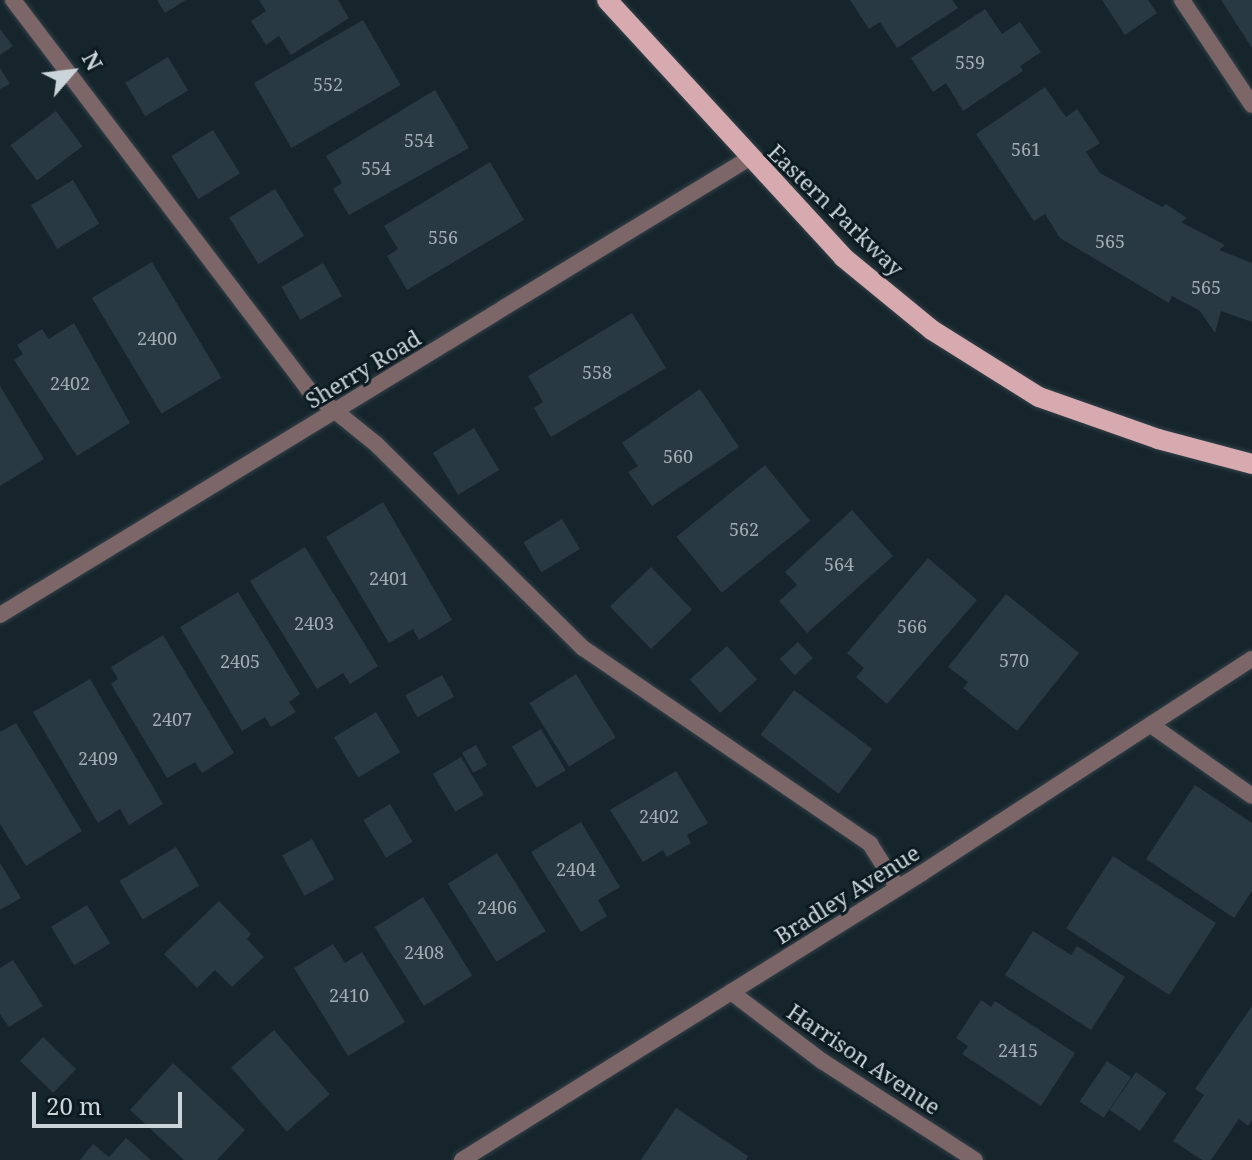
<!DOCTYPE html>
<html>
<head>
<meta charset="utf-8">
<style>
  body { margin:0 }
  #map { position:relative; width:1252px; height:1160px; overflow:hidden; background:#16252c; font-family:"Noto Serif",serif }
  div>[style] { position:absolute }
  .building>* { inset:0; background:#293941; transform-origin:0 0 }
  .roads { filter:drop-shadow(0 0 2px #334148) drop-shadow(0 0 2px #334148) }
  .service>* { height:16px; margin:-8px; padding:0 8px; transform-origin:8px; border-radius:8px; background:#7c6668 }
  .minor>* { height:16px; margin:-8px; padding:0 8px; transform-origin:8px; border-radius:8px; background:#7c6668 }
  .primary>* { height:20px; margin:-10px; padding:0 10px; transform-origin:10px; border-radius:10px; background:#d7aaaf }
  span { translate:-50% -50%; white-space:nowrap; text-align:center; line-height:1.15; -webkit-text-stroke:6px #0c1b22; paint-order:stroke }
  .number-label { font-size:18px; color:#a2adb3 }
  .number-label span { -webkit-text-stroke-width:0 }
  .street-label { font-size:22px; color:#cad4d9 }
  .north { position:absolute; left:32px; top:32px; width:80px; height:80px; -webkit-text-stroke:6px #0c1b22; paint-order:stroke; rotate:62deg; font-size:22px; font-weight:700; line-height:32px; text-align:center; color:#cad4d9 }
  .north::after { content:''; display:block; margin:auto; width:28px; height:36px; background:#cad4d9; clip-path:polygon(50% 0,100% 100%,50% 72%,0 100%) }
  .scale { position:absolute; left:32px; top:1092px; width:150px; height:36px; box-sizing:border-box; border:4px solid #cad4d9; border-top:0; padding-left:10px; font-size:24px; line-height:28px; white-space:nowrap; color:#cad4d9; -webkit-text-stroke:6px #0c1b22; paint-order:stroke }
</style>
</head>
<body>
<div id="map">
  <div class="building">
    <i style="clip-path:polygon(157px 0,186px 0,165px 13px)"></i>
    <i style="clip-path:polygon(259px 0,338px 0,349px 18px,291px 55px,279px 36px,266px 45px,251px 21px,266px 11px)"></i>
    <i style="clip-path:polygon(850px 0,952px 0,958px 8px,897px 48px,880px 22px,869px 29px)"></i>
    <i style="clip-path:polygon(1102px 0,1148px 0,1157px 13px,1125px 35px)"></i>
    <i style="clip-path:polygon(1221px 0,1252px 0,1252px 48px)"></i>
    <i style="clip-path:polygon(985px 9px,1002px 34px,1020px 22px,1041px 52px,1020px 66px,1023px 71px,963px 111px,946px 83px,933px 92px,911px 58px)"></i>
    <i style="left:363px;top:20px;width:75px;height:126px;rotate:60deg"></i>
    <i style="clip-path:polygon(0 29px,13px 46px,0 55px)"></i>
    <i style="left:168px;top:57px;width:39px;height:50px;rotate:59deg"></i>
    <i style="clip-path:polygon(0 68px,10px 84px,0 89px)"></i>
    <i style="clip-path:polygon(1045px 87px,1066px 117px,1077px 109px,1100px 143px,1086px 152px,1100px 173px,1162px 207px,1166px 204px,1187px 218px,1181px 222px,1225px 245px,1219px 250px,1252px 263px,1252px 322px,1221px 311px,1215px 333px,1200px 311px,1172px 296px,1169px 303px,1060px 238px,1045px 214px,1034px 221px,976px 134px)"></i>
    <i style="clip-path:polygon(435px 90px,469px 148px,349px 215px,333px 189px,342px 183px,326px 156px)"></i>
    <i style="left:56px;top:111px;width:44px;height:57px;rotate:53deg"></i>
    <i style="left:213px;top:130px;width:51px;height:49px;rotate:58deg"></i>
    <i style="clip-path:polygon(490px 162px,524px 220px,407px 290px,387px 256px,398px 249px,384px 226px)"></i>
    <i style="left:73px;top:180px;width:51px;height:49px;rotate:59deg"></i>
    <i style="left:275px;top:189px;width:55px;height:54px;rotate:58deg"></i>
    <i style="left:152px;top:262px;width:135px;height:70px;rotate:59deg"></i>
    <i style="left:323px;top:263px;width:38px;height:48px;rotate:60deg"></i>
    <i style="clip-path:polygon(632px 313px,666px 368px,551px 437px,534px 408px,543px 402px,528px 376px)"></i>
    <i style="clip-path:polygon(74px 323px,130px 423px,77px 456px,14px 360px,23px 354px,17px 345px,42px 329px,49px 339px)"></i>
    <i style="clip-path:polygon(0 386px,44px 459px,0 486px)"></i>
    <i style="clip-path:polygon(700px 389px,739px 447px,652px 506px,628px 472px,638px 466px,622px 443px)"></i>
    <i style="left:474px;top:428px;width:49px;height:48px;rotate:59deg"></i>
    <i style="left:765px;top:465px;width:72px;height:114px;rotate:51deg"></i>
    <i style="clip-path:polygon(383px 502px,452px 620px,419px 640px,413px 629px,389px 643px,326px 537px)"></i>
    <i style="clip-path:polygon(852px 510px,893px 556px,807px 633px,779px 601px,797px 585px,785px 572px)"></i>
    <i style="left:562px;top:519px;width:35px;height:45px;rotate:59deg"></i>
    <i style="clip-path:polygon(305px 547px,378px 666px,350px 684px,343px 673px,317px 689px,250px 581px)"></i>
    <i style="clip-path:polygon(928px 558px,977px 600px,887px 704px,856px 677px,864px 668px,847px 653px)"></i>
    <i style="left:651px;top:567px;width:59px;height:57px;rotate:46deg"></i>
    <i style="clip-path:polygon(238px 592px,300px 694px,289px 702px,296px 712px,271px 727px,265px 717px,242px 731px,180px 627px)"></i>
    <i style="clip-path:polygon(1006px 594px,1079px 653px,1017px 731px,963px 688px,968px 682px,948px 667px)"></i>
    <i style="clip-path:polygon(163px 635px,234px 753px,202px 773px,195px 762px,167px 778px,111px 684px,118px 679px,111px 667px)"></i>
    <i style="left:798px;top:642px;width:22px;height:25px;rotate:47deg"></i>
    <i style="left:727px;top:646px;width:45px;height:50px;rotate:48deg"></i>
    <i style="left:576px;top:674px;width:75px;height:55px;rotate:58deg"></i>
    <i style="left:442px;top:675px;width:25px;height:42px;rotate:61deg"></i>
    <i style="clip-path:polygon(90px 679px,163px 804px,129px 825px,120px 809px,98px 823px,33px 712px)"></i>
    <i style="left:794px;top:690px;width:98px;height:56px;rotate:37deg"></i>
    <i style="left:376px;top:712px;width:47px;height:49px;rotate:59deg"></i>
    <i style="clip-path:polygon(16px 723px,82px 831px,26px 866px,0 824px,0 732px)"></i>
    <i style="left:541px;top:729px;width:48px;height:34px;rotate:59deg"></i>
    <i style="left:476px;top:745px;width:23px;height:16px;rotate:61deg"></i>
    <i style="left:461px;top:757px;width:44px;height:33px;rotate:59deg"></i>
    <i style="clip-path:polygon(676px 771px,708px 823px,687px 835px,691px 843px,667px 857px,663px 850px,643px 862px,610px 810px)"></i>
    <i style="clip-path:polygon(1195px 785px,1252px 823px,1252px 891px,1234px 918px,1146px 859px)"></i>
    <i style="left:390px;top:804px;width:44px;height:31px;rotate:59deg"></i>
    <i style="clip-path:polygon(581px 822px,620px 887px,598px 900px,607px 916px,581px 932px,531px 852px)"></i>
    <i style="left:312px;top:839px;width:46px;height:34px;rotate:61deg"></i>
    <i style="left:176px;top:847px;width:45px;height:66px;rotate:59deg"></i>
    <i style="left:497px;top:853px;width:92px;height:58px;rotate:58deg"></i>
    <i style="left:1113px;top:856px;width:123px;height:86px;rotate:33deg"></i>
    <i style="clip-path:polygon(0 863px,21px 898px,0 910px)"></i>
    <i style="left:423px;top:897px;width:93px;height:57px;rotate:58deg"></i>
    <i style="clip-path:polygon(219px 901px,251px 934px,247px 939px,264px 957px,232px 987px,215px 970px,197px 988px,164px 954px)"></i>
    <i style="left:87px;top:905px;width:45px;height:42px;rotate:59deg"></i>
    <i style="clip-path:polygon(1033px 931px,1071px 955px,1077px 946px,1125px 977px,1091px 1030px,1005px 975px)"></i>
    <i style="clip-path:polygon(333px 944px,345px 963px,362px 952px,405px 1022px,348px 1056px,294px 968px)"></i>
    <i style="clip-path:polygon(13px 960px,43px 1006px,9px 1027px,0 1014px,0 968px)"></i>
    <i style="clip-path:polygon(981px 1000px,991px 1007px,995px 1001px,1075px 1053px,1041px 1106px,962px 1054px,968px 1046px,956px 1038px)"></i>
    <i style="clip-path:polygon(1252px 1006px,1252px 1120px,1248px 1126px,1239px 1119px,1211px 1160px,1202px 1160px,1173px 1141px,1204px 1095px,1195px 1089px)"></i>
    <i style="left:274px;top:1030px;width:85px;height:57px;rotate:49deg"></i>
    <i style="left:43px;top:1037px;width:46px;height:33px;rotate:44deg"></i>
    <i style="left:1107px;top:1061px;width:29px;height:49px;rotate:34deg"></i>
    <i style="clip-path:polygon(173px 1063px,245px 1130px,217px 1160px,184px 1160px,130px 1110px)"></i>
    <i style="left:1136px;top:1072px;width:37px;height:46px;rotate:35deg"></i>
    <i style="clip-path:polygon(676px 1108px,748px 1156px,746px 1160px,641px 1160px)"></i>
    <i style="clip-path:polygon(126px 1138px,151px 1160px,80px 1160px,93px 1144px,109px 1157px)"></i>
  </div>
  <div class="roads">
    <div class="service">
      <i style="left:13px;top:0;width:488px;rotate:52.8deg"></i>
      <i style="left:308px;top:389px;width:87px;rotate:39deg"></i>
      <i style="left:376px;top:444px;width:291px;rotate:44.6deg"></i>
      <i style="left:583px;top:648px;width:348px;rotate:34.3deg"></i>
      <i style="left:870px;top:844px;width:52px;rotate:57.5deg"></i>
      <i style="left:1182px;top:0;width:126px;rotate:56.3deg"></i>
      <i style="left:1151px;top:725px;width:123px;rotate:35.1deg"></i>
    </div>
    <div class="minor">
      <i style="left:0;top:615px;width:876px;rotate:-31.37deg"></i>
      <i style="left:731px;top:992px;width:114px;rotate:37.2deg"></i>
      <i style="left:822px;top:1061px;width:182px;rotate:32.9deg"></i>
      <i style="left:462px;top:1160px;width:542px;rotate:-31.96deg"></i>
      <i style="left:922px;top:873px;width:393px;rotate:-33deg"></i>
    </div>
    <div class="primary">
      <i style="left:607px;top:0;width:349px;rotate:47.4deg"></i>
      <i style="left:843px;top:257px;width:115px;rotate:39.4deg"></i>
      <i style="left:932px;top:330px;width:126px;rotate:32.1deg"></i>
      <i style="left:1039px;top:397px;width:126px;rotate:19.4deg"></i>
      <i style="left:1158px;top:439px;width:97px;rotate:14.9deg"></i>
    </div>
  </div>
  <div class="number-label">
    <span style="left:970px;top:62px">559</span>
    <span style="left:328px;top:84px">552</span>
    <span style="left:419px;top:140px">554</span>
    <span style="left:1026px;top:149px">561</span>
    <span style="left:376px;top:168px">554</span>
    <span style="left:443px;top:237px">556</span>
    <span style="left:1110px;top:241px">565</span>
    <span style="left:1206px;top:287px">565</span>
    <span style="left:157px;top:338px">2400</span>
    <span style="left:597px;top:372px">558</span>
    <span style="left:70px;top:383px">2402</span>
    <span style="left:678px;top:456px">560</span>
    <span style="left:744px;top:529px">562</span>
    <span style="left:839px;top:564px">564</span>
    <span style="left:389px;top:578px">2401</span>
    <span style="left:314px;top:623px">2403</span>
    <span style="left:912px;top:626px">566</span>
    <span style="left:1014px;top:660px">570</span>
    <span style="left:240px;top:661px">2405</span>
    <span style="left:172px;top:719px">2407</span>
    <span style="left:98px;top:758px">2409</span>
    <span style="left:659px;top:816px">2402</span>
    <span style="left:576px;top:869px">2404</span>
    <span style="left:497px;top:907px">2406</span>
    <span style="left:424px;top:952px">2408</span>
    <span style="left:349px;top:995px">2410</span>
    <span style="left:1018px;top:1050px">2415</span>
  </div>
  <div class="street-label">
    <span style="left:836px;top:210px;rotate:44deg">Eastern Parkway</span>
    <span style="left:363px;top:369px;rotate:-31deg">Sherry Road</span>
    <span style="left:847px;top:894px;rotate:-32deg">Bradley Avenue</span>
    <span style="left:864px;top:1059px;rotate:34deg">Harrison Avenue</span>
  </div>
  <div class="north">N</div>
  <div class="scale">20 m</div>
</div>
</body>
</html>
